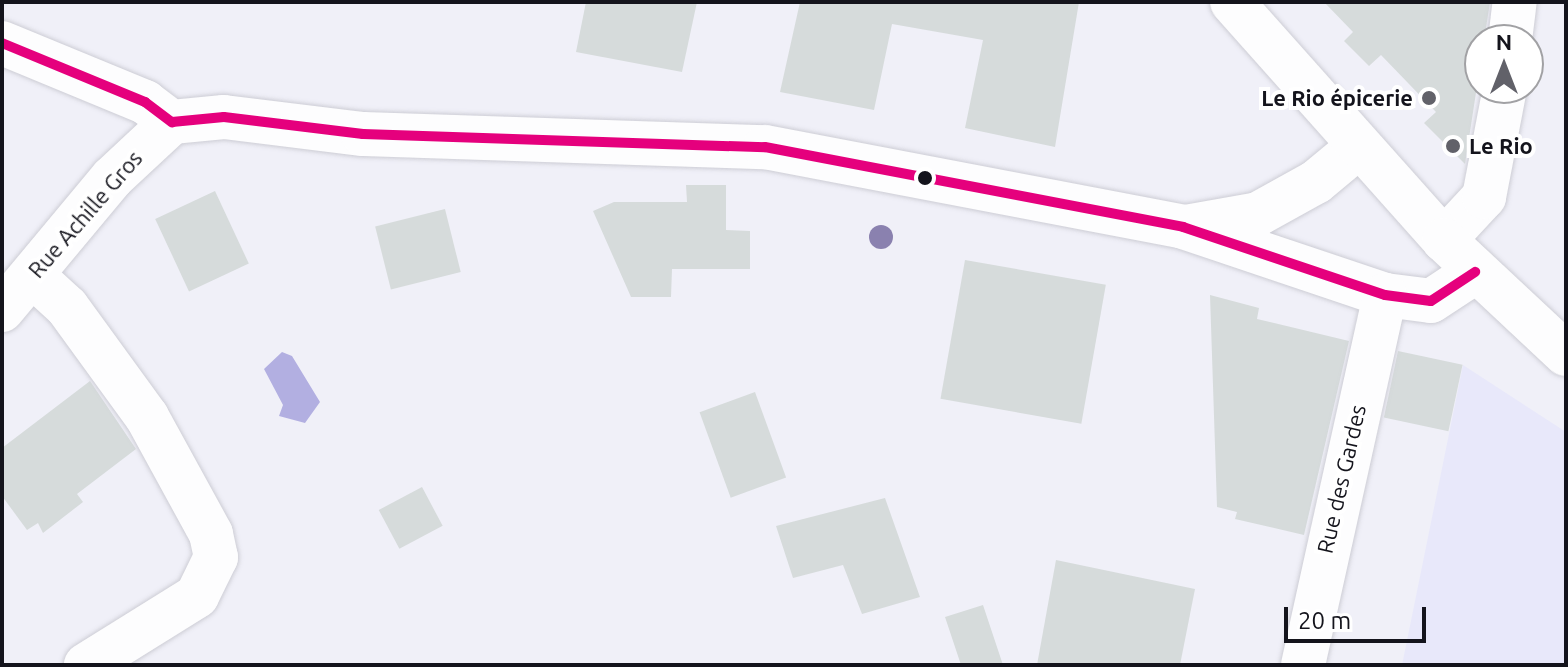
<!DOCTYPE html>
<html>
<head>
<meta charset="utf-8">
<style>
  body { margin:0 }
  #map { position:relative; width:1568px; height:667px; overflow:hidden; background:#f0f0f8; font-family:Ubuntu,sans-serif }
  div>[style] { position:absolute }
  .built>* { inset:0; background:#e8e8fa }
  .water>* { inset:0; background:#b2afe1 }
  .building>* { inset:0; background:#d6dbdb; transform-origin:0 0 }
  .roads { filter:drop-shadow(0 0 2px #cdcdd5) drop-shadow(0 0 2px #cdcdd5) }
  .minor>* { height:44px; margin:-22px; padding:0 22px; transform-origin:22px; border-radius:22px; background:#fdfdfe }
  .major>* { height:44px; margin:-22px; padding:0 22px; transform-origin:22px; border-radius:22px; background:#fdfdfe }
  .bus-1>* { height:10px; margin:-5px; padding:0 5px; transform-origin:5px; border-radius:5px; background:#e5007d }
  .trees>* { width:24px; height:24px; margin:-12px; border-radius:50%; background:#8a81af }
  .dots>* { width:22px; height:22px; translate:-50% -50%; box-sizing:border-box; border:4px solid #fff; border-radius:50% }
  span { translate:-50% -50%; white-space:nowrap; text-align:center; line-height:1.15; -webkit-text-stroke:8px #fff; paint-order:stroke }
  .poi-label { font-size:22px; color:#14141c; font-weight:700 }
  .right { translate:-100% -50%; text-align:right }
  .left { translate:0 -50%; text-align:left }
  .street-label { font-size:22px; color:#14141c }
  .frame { position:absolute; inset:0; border:4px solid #14141c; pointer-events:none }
  .north { position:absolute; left:1464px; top:24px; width:80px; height:80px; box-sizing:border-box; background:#fff; border:2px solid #a1a1a4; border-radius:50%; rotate:0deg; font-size:22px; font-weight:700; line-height:32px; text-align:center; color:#14141c }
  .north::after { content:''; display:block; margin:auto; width:28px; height:36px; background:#616169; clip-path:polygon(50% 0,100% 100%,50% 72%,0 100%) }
  .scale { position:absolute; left:1284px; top:607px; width:142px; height:36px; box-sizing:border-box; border:4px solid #14141c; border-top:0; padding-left:10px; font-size:24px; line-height:28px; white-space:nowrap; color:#14141c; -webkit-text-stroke:6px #fff; paint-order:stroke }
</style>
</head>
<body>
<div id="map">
  <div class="built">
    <i style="clip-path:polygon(1463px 365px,1566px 432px,1566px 665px,1402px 665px)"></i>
  </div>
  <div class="water">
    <i style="clip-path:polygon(282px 352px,292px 356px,320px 402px,305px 423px,279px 416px,283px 405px,264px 369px)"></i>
  </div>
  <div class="building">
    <i style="clip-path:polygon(586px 2px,697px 2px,682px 72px,576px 52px)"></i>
    <i style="clip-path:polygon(800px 2px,1079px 2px,1055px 147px,965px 128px,983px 40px,892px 24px,874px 110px,780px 92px)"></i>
    <i style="clip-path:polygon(1324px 2px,1490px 2px,1465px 164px,1424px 123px,1436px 112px,1381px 55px,1369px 66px,1344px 41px,1353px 32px)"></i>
    <i style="clip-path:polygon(686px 185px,726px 185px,726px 230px,750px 231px,750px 269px,672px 269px,671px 297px,631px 297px,593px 211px,614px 202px,687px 202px)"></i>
    <i style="left:215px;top:191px;width:80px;height:66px;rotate:65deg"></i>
    <i style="left:445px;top:209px;width:65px;height:72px;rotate:76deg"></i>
    <i style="left:965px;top:260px;width:143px;height:141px;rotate:10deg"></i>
    <i style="clip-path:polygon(1210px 295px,1259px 308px,1257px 319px,1349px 341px,1304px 535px,1235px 519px,1237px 512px,1217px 507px)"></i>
    <i style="left:1398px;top:351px;width:66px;height:68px;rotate:12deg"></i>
    <i style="clip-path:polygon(90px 381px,136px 449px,77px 494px,83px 502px,43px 533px,38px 523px,27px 530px,2px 496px,2px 448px)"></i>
    <i style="left:755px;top:392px;width:91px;height:59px;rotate:70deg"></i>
    <i style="left:422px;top:487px;width:44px;height:49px;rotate:62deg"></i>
    <i style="clip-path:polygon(885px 498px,920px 597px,862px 614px,843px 565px,793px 578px,776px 526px)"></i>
    <i style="clip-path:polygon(1056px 560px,1195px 589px,1180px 665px,1037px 665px)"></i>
    <i style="clip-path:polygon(983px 605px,1003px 665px,961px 665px,945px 617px)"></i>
  </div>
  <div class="roads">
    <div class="minor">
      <i style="left:1510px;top:40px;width:38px;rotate:-83deg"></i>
      <i style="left:2px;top:43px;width:155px;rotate:22.4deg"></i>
      <i style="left:145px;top:102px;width:34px;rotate:37deg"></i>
      <i style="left:172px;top:122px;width:52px;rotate:-5.5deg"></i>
      <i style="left:224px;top:117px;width:140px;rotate:7deg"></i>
      <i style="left:363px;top:134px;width:402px;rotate:1.9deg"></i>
      <i style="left:765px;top:147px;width:426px;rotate:10.8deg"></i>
      <i style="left:1183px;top:227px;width:213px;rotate:18.6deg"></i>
      <i style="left:1385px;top:295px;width:46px;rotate:7.4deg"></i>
      <i style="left:1431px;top:301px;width:53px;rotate:-33.4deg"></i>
      <i style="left:1186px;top:227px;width:73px;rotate:-10.2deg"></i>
      <i style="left:1258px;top:214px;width:66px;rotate:-28.9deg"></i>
      <i style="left:1316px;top:182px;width:55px;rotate:-39.8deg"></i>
      <i style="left:1444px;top:240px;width:59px;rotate:-47.1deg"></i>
      <i style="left:1484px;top:197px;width:111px;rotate:-79.1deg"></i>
      <i style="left:32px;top:275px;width:47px;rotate:42.4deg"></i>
      <i style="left:67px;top:307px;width:136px;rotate:54deg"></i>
      <i style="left:147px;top:417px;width:133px;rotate:61.3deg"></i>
      <i style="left:211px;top:534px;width:24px;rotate:78deg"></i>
      <i style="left:216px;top:557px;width:43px;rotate:116deg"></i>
      <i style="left:197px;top:596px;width:131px;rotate:148.1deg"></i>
      <i style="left:2px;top:310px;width:172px;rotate:-50.2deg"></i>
      <i style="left:112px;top:178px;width:82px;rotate:-43deg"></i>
      <i style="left:1303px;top:665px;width:379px;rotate:-77.5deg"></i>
    </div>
    <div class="major">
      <i style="left:1232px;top:2px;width:319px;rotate:48.3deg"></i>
      <i style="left:1444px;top:240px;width:167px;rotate:43.1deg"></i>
    </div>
  </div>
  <div class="bus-1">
    <i style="left:2px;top:43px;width:155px;rotate:22.4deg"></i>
    <i style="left:145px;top:102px;width:34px;rotate:37deg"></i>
    <i style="left:172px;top:122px;width:52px;rotate:-5.5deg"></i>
    <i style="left:224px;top:117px;width:140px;rotate:7deg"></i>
    <i style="left:363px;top:134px;width:402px;rotate:1.9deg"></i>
    <i style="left:765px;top:147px;width:426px;rotate:10.8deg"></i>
    <i style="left:1183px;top:227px;width:213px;rotate:18.6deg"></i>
    <i style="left:1385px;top:295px;width:46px;rotate:7.4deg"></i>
    <i style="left:1431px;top:301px;width:53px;rotate:-33.4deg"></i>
  </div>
  <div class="trees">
    <i style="left:881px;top:237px"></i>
  </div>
  <div class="dots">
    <i style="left:1429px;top:98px;background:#616169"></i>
    <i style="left:1453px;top:146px;background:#616169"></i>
    <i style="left:925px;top:178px;background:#14141c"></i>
  </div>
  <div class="poi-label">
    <span class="right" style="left:1413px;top:98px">Le Rio épicerie</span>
    <span class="left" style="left:1469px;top:146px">Le Rio</span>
  </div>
  <div class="street-label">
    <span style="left:85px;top:214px;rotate:-49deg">Rue Achille Gros</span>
    <span style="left:1341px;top:479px;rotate:-77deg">Rue des Gardes</span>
  </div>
  <div class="frame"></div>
  <div class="north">N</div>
  <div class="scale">20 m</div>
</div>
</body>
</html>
